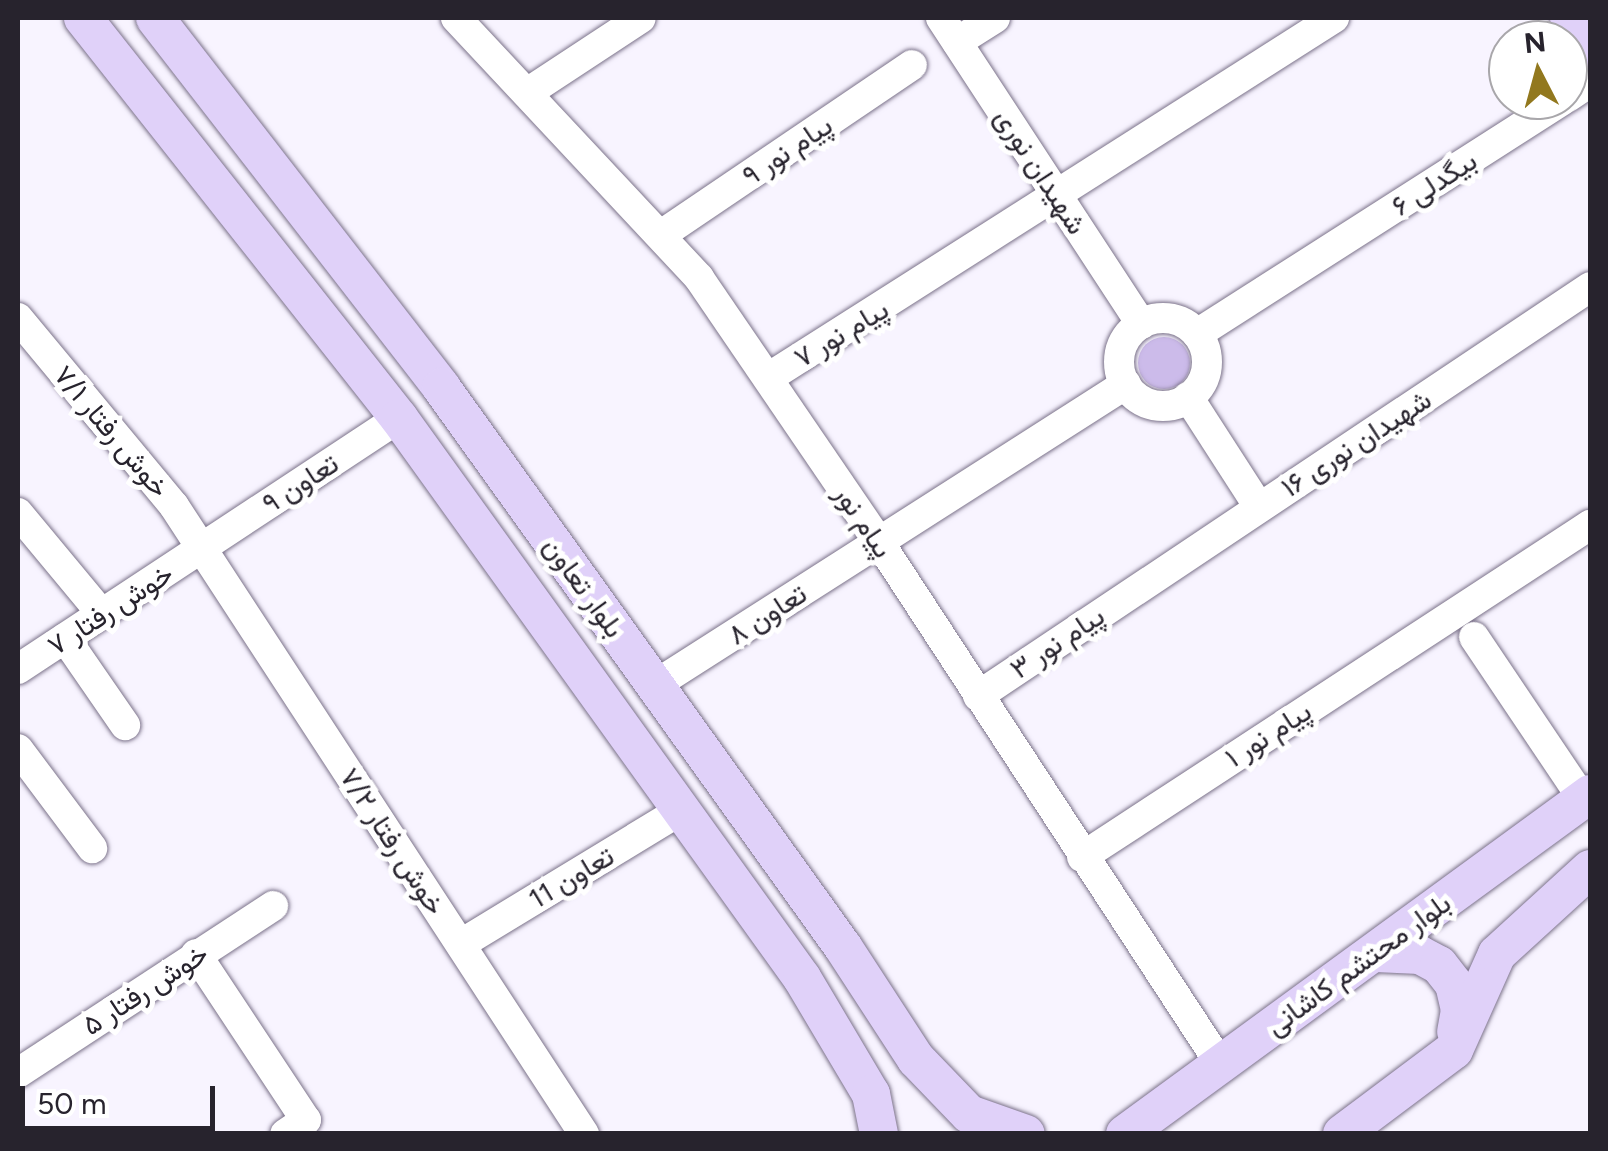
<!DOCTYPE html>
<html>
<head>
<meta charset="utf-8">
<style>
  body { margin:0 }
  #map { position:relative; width:1608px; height:1151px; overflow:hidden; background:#f8f4ff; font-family:Figtree,Vazirmatn,sans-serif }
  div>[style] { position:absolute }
  .green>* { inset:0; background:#ccbbea }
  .round { border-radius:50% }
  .roads { filter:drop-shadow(0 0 2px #7b728a) drop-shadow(0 0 2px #7b728a) }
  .minor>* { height:30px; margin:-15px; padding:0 15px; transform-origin:15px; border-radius:15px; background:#fff }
  .minor>.ring { margin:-15px; padding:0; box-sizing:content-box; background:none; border:30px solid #fff; border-radius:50% }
  .major>* { height:38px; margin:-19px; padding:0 19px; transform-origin:19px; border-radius:19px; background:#e0d1f9 }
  span { translate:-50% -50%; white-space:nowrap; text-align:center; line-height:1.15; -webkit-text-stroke:10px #fff; paint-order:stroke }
  .street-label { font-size:28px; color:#27232d }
  .frame { position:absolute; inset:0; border:20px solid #27232d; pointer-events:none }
  .north { position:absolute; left:1488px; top:20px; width:100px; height:100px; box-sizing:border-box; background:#fff; border:2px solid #a9a7ab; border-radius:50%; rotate:354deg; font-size:28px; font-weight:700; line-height:40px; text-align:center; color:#27232d }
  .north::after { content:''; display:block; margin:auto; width:35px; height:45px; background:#92781e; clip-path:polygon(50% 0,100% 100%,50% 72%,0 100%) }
  .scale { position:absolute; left:20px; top:1086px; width:195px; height:45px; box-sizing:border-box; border:5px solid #27232d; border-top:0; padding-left:12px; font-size:30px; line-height:35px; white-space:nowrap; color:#27232d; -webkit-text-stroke:8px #fff; paint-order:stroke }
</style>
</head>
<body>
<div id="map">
  <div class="green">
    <i class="round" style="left:1138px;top:337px;width:52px;height:52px"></i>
  </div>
  <div class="roads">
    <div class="minor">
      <i style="left:456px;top:18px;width:356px;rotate:46.9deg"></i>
      <i style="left:699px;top:278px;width:320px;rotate:55.7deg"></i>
      <i style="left:879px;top:542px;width:625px;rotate:56.82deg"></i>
      <i style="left:941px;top:18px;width:366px;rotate:56.8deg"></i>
      <i style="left:957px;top:42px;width:45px;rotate:-32.3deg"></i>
      <i style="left:527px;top:93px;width:136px;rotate:-33.3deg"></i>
      <i style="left:1568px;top:97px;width:27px;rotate:-34deg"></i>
      <i style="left:661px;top:235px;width:303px;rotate:-34.1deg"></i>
      <i style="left:18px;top:318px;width:244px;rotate:50.3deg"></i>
      <i style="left:174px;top:506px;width:750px;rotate:56.86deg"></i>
      <i class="ring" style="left:1119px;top:318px;width:58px;height:58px"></i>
      <i style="left:1197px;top:334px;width:434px;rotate:-32.6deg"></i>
      <i style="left:768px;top:378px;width:671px;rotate:-32.46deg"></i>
      <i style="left:1188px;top:397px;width:131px;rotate:57.2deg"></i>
      <i style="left:18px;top:513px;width:131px;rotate:50.3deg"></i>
      <i style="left:1474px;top:637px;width:195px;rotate:56.1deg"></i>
      <i style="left:65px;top:638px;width:106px;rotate:55.4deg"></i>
      <i style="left:18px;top:669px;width:456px;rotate:-33.4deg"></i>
      <i style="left:655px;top:685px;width:559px;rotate:-32.58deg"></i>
      <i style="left:978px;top:696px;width:736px;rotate:-33.75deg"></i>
      <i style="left:18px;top:749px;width:124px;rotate:53.2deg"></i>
      <i style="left:1082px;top:857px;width:607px;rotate:-33.17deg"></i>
      <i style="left:461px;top:944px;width:258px;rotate:-31.3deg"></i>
      <i style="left:196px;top:954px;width:199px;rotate:56.5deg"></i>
      <i style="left:306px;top:1120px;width:25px;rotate:146deg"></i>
      <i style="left:18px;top:1073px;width:305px;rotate:-33.2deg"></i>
    </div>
    <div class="major">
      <i style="left:83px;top:18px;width:510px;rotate:51.69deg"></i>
      <i style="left:399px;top:418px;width:690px;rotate:54.26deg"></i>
      <i style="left:802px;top:978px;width:135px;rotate:59.3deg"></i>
      <i style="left:871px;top:1094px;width:41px;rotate:78.7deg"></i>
      <i style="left:155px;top:18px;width:467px;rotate:52.2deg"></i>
      <i style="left:441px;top:387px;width:689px;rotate:54.33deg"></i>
      <i style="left:843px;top:947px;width:134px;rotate:56.9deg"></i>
      <i style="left:916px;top:1059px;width:76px;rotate:46.1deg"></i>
      <i style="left:969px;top:1114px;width:60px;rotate:19.3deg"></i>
      <i style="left:1569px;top:18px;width:37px;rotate:55deg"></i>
      <i style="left:1376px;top:953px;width:44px;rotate:2.6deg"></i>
      <i style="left:1420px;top:955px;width:21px;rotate:28deg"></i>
      <i style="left:1439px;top:965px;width:24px;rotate:52deg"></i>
      <i style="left:1454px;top:984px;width:27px;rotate:77deg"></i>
      <i style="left:1460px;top:1010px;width:22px;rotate:100deg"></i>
      <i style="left:1125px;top:1134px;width:576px;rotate:-36.17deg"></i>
      <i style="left:1342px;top:1134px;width:140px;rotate:-36.9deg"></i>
      <i style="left:1454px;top:1050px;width:105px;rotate:-65.9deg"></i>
      <i style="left:1497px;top:954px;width:126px;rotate:-42.4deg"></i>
    </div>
  </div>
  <div class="street-label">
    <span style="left:787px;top:150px;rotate:-34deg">پیام نور ۹</span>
    <span style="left:1041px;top:171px;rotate:57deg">شهیدان نوری</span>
    <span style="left:1434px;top:183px;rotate:-33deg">بیگدلی ۶</span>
    <span style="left:841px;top:333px;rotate:-31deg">پیام نور ۷</span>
    <span style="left:112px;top:431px;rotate:50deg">خوش رفتار ۷/۱</span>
    <span style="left:1356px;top:443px;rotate:-33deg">شهیدان نوری ۱۶</span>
    <span style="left:300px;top:483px;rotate:-33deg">تعاون ۹</span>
    <span style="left:864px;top:521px;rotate:56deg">پیام نور</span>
    <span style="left:584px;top:587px;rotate:54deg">بلوار تعاون</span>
    <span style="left:110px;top:609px;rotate:-33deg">خوش رفتار ۷</span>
    <span style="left:767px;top:614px;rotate:-33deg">تعاون ۸</span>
    <span style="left:1057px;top:642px;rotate:-34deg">پیام نور ۳</span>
    <span style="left:1268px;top:734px;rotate:-33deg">پیام نور ۱</span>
    <span style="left:393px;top:841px;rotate:57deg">خوش رفتار ۷/۲</span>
    <span style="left:571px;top:877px;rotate:-31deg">تعاون 11</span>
    <span style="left:1358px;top:964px;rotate:-36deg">بلوار محتشم کاشانی</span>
    <span style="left:145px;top:989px;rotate:-33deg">خوش رفتار ۵</span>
  </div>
  <div class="frame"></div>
  <div class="north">N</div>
  <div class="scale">50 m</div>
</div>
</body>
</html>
